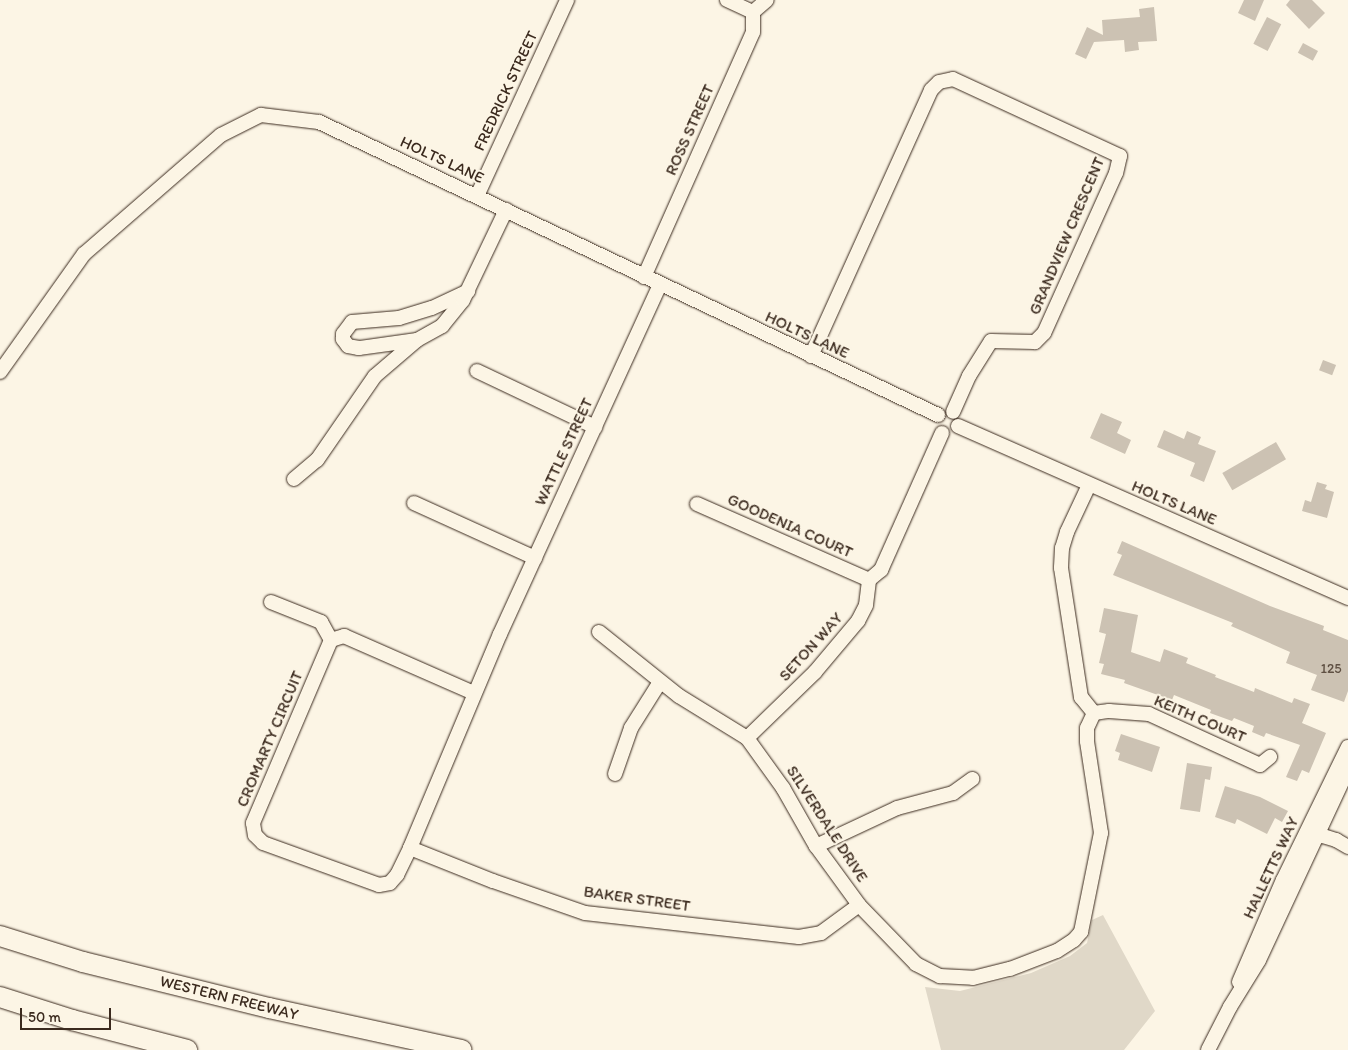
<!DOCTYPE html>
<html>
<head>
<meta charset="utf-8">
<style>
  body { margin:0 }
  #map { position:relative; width:1348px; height:1050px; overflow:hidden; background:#fcf5e5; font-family:Itim,sans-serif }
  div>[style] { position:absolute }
  .green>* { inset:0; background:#e0d8c8 }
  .building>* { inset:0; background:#ccc2b3; transform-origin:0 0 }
  .roads { filter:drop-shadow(0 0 1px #3b2a1e) drop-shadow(0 0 1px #3b2a1e) }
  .minor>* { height:14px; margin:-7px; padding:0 7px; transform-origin:7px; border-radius:7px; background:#fcf5e5 }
  .highway>* { height:20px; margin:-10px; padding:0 10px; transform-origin:10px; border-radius:10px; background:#fcf5e5 }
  span { translate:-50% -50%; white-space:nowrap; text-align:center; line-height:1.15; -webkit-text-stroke:4px #fcf5e5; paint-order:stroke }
  .number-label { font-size:14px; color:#5f5043 }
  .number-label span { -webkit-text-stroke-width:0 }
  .street-label { font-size:16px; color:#3b2a1e }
  .scale { position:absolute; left:20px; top:1008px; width:91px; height:22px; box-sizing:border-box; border:2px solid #3b2a1e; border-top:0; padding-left:6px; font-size:15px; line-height:18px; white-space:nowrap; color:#3b2a1e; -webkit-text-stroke:4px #fcf5e5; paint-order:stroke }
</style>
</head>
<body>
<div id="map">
  <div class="green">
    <i style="clip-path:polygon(1103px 915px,1155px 1011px,1124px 1050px,941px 1050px,925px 987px,960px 991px,1031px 973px,1070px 956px,1087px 943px,1092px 920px)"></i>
  </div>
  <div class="building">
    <i style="clip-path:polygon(1244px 0,1264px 0,1255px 21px,1238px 13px)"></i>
    <i style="clip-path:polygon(1290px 0,1312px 0,1325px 13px,1309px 29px,1286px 5px)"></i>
    <i style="clip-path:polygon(1154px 7px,1157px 41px,1138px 42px,1139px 50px,1125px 52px,1124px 40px,1094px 42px,1086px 59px,1075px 54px,1087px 27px,1103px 35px,1102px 20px,1140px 17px,1139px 9px)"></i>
    <i style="left:1267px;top:17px;width:16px;height:30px;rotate:27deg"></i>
    <i style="left:1303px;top:43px;width:17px;height:11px;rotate:28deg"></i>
    <i style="left:1323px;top:360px;width:14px;height:11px;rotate:21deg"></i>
    <i style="clip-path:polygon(1101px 413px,1122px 422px,1117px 433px,1131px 440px,1125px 454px,1090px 438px)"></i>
    <i style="clip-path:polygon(1164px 430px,1184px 439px,1187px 431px,1201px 437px,1198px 444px,1216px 451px,1204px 482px,1190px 476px,1195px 463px,1157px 447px)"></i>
    <i style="left:1276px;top:442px;width:20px;height:62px;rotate:60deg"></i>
    <i style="clip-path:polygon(1317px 482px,1327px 485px,1325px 489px,1334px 492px,1327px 518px,1302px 511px,1305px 500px,1311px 502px)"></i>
    <i style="clip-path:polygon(1122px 541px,1270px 606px,1324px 626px,1323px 630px,1348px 640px,1348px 691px,1344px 702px,1311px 690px,1317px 675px,1286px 663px,1290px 652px,1231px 626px,1233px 623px,1113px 575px,1122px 555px,1117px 553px)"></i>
    <i style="clip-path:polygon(1104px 608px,1138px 615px,1131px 652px,1160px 662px,1164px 649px,1188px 658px,1186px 663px,1216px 675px,1215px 677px,1254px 692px,1255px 688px,1292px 703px,1294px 698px,1310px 704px,1302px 723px,1326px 733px,1309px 773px,1302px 770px,1297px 781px,1286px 777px,1300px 745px,1266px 733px,1264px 737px,1252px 732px,1254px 726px,1234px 718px,1232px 721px,1210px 713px,1211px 710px,1174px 695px,1172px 700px,1124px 683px,1125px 680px,1101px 674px,1104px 664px,1099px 663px,1106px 634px,1099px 632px)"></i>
    <i style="clip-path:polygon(1121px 734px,1160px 747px,1152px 772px,1118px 760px,1120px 753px,1115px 751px)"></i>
    <i style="clip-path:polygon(1187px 763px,1212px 767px,1210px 780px,1205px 779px,1200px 812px,1180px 809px)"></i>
    <i style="clip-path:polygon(1225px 786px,1260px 797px,1288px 811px,1282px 822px,1275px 818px,1267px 834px,1237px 819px,1235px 824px,1215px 817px)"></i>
  </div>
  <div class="roads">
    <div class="minor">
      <i style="left:727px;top:0;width:29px;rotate:25deg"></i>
      <i style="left:477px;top:196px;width:216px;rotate:-65.3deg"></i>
      <i style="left:644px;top:277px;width:268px;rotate:-66deg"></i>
      <i style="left:753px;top:32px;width:20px;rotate:-90deg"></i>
      <i style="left:753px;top:12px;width:18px;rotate:-41deg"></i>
      <i style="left:417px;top:340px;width:59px;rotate:172.1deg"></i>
      <i style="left:359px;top:348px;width:11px;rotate:-170deg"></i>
      <i style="left:348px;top:346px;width:9px;rotate:-126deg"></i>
      <i style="left:343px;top:339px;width:5px;rotate:-90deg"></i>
      <i style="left:343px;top:334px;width:15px;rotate:-53deg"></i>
      <i style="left:352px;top:322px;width:47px;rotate:-4.9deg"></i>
      <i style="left:399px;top:318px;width:34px;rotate:-17deg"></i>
      <i style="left:432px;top:308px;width:40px;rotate:-25deg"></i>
      <i style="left:811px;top:356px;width:292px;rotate:-65.7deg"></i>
      <i style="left:931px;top:90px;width:11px;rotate:-45deg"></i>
      <i style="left:939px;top:82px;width:14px;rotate:-12deg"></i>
      <i style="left:953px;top:79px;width:184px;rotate:24.8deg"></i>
      <i style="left:1120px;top:156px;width:17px;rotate:103deg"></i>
      <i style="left:1116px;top:173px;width:175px;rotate:114.2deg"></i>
      <i style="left:1044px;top:333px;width:13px;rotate:135deg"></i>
      <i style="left:1035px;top:342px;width:44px;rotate:-178.7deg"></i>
      <i style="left:991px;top:341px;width:41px;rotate:122.2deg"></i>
      <i style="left:969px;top:376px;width:39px;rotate:114deg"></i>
      <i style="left:477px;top:371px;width:131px;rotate:25.4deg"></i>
      <i style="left:0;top:372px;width:145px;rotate:-54.6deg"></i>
      <i style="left:84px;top:254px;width:181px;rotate:-41deg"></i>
      <i style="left:221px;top:135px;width:45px;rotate:-26.6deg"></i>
      <i style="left:261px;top:115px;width:58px;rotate:6.9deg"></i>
      <i style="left:319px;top:122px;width:685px;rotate:25.33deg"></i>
      <i style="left:958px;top:426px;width:426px;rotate:23.8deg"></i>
      <i style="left:294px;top:479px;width:30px;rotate:-40deg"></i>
      <i style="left:317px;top:460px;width:102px;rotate:-55.4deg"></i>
      <i style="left:375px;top:376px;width:55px;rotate:-40.6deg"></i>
      <i style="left:417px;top:340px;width:29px;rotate:-29deg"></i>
      <i style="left:442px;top:326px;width:33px;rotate:-51deg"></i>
      <i style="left:463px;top:300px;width:100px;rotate:-64.5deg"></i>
      <i style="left:1089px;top:485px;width:52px;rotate:115.1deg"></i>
      <i style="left:1067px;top:532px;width:17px;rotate:107deg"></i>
      <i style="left:1062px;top:548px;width:20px;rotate:93deg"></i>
      <i style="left:1061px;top:568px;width:131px;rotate:81.2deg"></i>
      <i style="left:1081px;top:697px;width:21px;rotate:51deg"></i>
      <i style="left:414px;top:503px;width:133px;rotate:24.4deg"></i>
      <i style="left:697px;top:504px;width:188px;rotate:23.8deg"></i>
      <i style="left:271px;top:602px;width:54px;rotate:21.8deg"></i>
      <i style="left:321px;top:622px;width:21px;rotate:61deg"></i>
      <i style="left:599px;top:632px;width:102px;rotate:38.7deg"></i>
      <i style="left:679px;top:696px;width:80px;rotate:31.7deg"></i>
      <i style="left:747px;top:738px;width:62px;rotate:54.2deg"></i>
      <i style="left:783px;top:788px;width:67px;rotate:60.4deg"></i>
      <i style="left:816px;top:846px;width:73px;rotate:53.9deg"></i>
      <i style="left:859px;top:905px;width:82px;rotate:46deg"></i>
      <i style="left:916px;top:964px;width:27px;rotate:27deg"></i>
      <i style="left:940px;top:976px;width:33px;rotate:3deg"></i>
      <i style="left:973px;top:978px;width:38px;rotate:-14deg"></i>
      <i style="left:1010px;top:969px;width:50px;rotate:-21deg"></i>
      <i style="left:1057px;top:951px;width:20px;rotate:-33deg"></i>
      <i style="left:1074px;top:940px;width:11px;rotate:-49deg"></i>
      <i style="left:1081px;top:932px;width:101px;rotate:-78.6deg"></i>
      <i style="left:1101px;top:833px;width:93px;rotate:-98.7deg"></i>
      <i style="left:1087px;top:741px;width:13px;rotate:-90deg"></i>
      <i style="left:1087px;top:728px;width:17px;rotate:-65deg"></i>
      <i style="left:331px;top:640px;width:199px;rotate:113.1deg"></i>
      <i style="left:253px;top:823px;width:12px;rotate:81deg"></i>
      <i style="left:255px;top:835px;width:11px;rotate:45deg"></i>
      <i style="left:263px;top:843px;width:123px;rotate:19.9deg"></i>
      <i style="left:379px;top:885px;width:11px;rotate:-10deg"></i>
      <i style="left:390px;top:883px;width:11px;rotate:-49deg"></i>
      <i style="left:397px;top:875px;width:30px;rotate:-64deg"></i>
      <i style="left:410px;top:848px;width:232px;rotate:-67.2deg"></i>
      <i style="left:500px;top:634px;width:385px;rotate:-65.4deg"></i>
      <i style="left:331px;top:640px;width:14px;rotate:-17deg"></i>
      <i style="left:344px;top:636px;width:142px;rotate:23.7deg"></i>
      <i style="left:1094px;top:713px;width:15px;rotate:-8deg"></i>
      <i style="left:1109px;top:711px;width:40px;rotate:4.3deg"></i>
      <i style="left:1149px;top:714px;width:122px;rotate:24.7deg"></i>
      <i style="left:1260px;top:765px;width:13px;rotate:-39deg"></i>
      <i style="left:747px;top:738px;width:95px;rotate:-44.1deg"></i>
      <i style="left:815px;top:672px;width:67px;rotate:-49.9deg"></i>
      <i style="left:858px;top:621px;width:18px;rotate:-63deg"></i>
      <i style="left:866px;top:605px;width:25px;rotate:-83deg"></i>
      <i style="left:869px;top:580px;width:16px;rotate:-40deg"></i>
      <i style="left:881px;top:570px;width:150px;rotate:-66deg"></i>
      <i style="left:615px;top:774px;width:49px;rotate:-70.8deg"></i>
      <i style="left:631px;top:728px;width:54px;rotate:-57.8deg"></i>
      <i style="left:1309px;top:837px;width:14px;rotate:-4deg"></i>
      <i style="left:1323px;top:836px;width:14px;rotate:17deg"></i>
      <i style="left:1336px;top:840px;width:14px;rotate:30deg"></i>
      <i style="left:816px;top:846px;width:89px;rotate:-25.1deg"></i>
      <i style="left:897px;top:808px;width:58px;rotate:-15deg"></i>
      <i style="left:953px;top:793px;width:24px;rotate:-36deg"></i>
      <i style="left:410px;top:848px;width:89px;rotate:21.7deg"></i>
      <i style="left:493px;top:881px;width:97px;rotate:19.2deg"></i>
      <i style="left:585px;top:913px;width:215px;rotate:6.4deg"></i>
      <i style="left:799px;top:937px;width:22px;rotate:-10deg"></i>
      <i style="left:821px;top:933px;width:47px;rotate:-36.4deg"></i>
      <i style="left:1239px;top:982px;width:111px;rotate:-66.7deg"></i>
      <i style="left:1283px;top:880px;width:148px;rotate:-64deg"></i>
      <i style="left:1208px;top:1050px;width:48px;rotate:-62.9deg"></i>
      <i style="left:1230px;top:1007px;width:55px;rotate:-58.3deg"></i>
      <i style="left:1259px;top:960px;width:211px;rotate:-65deg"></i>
    </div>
    <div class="highway">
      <i style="left:0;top:936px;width:87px;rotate:17.4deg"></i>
      <i style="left:83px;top:962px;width:192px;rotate:13.9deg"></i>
      <i style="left:269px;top:1008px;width:197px;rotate:12.3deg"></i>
      <i style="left:0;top:997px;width:76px;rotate:17.7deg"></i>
      <i style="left:72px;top:1020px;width:119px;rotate:14.6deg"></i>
    </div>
  </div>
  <div class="number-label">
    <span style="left:1331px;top:669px">125</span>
  </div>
  <div class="street-label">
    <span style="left:506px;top:91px;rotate:-65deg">FREDRICK STREET</span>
    <span style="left:690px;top:130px;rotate:-66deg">ROSS STREET</span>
    <span style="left:442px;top:160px;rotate:25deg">HOLTS LANE</span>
    <span style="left:1067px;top:236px;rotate:-67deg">GRANDVIEW CRESCENT</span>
    <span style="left:807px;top:335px;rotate:25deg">HOLTS LANE</span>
    <span style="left:564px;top:452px;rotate:-65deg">WATTLE STREET</span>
    <span style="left:1174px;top:503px;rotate:23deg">HOLTS LANE</span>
    <span style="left:790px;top:526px;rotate:24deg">GOODENIA COURT</span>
    <span style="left:811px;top:647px;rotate:-48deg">SETON WAY</span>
    <span style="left:1200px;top:719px;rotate:23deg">KEITH COURT</span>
    <span style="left:270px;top:739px;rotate:-67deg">CROMARTY CIRCUIT</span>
    <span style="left:827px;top:824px;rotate:57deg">SILVERDALE DRIVE</span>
    <span style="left:1271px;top:868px;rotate:-65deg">HALLETTS WAY</span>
    <span style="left:637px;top:899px;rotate:8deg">BAKER STREET</span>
    <span style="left:229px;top:998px;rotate:14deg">WESTERN FREEWAY</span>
  </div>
  <div class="scale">50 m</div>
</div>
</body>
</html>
